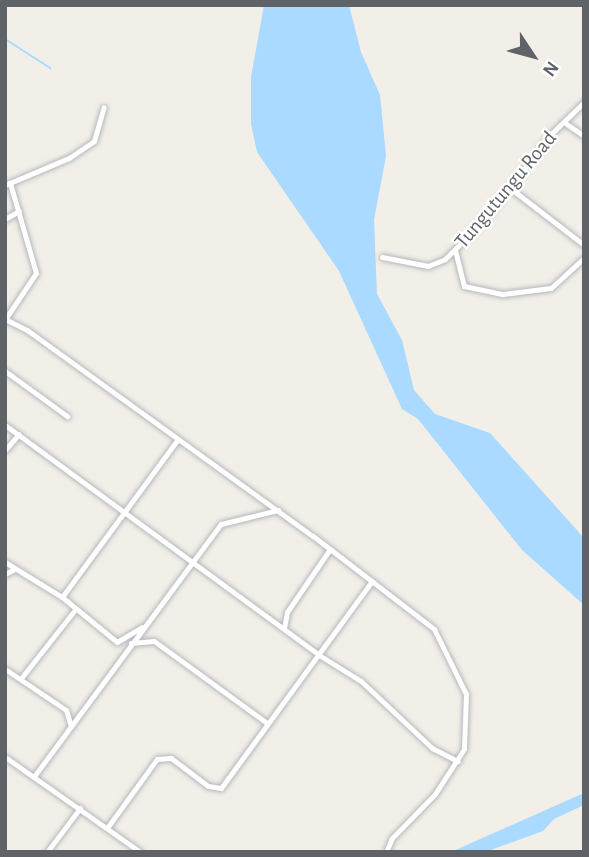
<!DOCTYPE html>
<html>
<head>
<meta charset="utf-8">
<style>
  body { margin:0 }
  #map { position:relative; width:589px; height:857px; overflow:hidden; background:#f1efe8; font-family:"Alegreya Sans",sans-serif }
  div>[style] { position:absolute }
  .water>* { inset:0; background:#aadaff }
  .stream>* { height:2px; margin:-1px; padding:0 1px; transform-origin:1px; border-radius:1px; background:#aadaff }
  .roads { filter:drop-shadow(0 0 2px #b5b8bc) drop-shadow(0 0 2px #b5b8bc) }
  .minor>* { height:5px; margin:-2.5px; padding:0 2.5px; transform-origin:2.5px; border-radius:2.5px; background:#fff }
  span { translate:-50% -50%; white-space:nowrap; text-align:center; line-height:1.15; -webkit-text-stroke:5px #fff; paint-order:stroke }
  .street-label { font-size:21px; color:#5f6368 }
  .frame { position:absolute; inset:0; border:7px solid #5f6368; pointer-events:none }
  .north { position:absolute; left:498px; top:21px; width:70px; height:70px; -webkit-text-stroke:5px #fff; paint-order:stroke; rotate:126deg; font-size:19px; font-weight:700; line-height:28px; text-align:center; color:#5f6368 }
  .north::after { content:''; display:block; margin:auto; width:24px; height:32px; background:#5f6368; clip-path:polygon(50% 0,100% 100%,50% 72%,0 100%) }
</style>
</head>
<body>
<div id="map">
  <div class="water">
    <i style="clip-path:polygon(264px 5px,349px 5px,361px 52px,380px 95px,386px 156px,374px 220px,377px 294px,402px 340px,414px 390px,435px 414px,490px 433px,584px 538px,584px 605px,522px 550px,418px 419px,402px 409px,339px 271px,257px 152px,251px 124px,251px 77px)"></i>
    <i style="clip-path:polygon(584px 793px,584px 805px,554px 819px,543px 831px,485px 852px,451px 852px)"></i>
  </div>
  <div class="stream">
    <i style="left:5px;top:39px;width:54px;rotate:32.8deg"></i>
  </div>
  <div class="roads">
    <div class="minor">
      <i style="left:565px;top:123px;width:23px;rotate:34deg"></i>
      <i style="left:5px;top:185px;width:69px;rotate:-22.9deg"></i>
      <i style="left:69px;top:158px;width:30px;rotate:-34deg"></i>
      <i style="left:94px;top:141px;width:35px;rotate:-74deg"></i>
      <i style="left:510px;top:188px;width:93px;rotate:37.6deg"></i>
      <i style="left:5px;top:219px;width:16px;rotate:-30deg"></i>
      <i style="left:455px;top:250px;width:37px;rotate:76deg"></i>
      <i style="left:464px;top:286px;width:40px;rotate:12deg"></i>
      <i style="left:503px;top:294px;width:48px;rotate:-7.1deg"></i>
      <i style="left:551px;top:288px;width:45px;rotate:-42.3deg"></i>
      <i style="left:382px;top:257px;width:47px;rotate:11.1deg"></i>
      <i style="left:428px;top:266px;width:18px;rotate:-22deg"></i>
      <i style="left:445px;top:259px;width:57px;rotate:-45deg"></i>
      <i style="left:485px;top:219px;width:108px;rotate:-52.2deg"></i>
      <i style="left:551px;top:134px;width:46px;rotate:-44.1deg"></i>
      <i style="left:6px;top:318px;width:54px;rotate:-56.3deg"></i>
      <i style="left:36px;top:273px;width:94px;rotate:-106.1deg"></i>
      <i style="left:5px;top:319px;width:25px;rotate:27deg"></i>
      <i style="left:27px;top:330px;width:352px;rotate:35.8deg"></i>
      <i style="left:313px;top:536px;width:153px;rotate:37.5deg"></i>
      <i style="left:434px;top:629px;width:72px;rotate:63.8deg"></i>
      <i style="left:466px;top:694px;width:55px;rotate:92.1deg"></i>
      <i style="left:464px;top:749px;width:54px;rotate:122.8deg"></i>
      <i style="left:435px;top:794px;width:62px;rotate:134.3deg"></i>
      <i style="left:392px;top:838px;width:15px;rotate:113deg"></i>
      <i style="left:5px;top:371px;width:77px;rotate:36deg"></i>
      <i style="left:5px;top:425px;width:389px;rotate:36.2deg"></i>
      <i style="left:319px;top:655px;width:49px;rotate:31.8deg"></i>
      <i style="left:361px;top:681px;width:98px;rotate:43.3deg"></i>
      <i style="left:432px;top:748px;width:29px;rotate:27deg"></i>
      <i style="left:5px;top:450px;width:21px;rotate:-49deg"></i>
      <i style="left:5px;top:562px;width:67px;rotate:31.6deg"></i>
      <i style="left:62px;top:597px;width:71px;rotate:39.3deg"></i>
      <i style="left:117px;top:642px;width:29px;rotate:-31deg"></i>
      <i style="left:5px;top:574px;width:11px;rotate:-27deg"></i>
      <i style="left:62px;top:597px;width:196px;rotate:-53.7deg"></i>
      <i style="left:284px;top:628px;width:16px;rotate:-79deg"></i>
      <i style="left:287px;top:612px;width:76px;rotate:-55.7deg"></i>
      <i style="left:131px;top:643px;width:23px;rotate:-5deg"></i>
      <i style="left:154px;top:641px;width:140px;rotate:36deg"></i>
      <i style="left:5px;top:669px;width:73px;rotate:33.9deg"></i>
      <i style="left:66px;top:710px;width:17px;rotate:73deg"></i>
      <i style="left:22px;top:677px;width:84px;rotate:-51.8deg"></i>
      <i style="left:5px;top:757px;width:165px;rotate:35.1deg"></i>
      <i style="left:35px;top:775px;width:312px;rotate:-53.5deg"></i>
      <i style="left:221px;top:524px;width:59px;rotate:-13.8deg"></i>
      <i style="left:107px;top:828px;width:85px;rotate:-54.1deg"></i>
      <i style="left:157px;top:759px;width:14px;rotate:-4deg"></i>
      <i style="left:171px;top:758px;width:46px;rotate:37.1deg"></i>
      <i style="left:208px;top:786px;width:13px;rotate:9deg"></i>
      <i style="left:221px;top:788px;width:256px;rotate:-53.9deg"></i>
      <i style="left:47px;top:852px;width:55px;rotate:-53.1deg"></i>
    </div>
  </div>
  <div class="street-label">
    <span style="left:506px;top:190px;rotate:-50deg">Tungutungu Road</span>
  </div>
  <div class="frame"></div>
  <div class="north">N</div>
</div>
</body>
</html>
